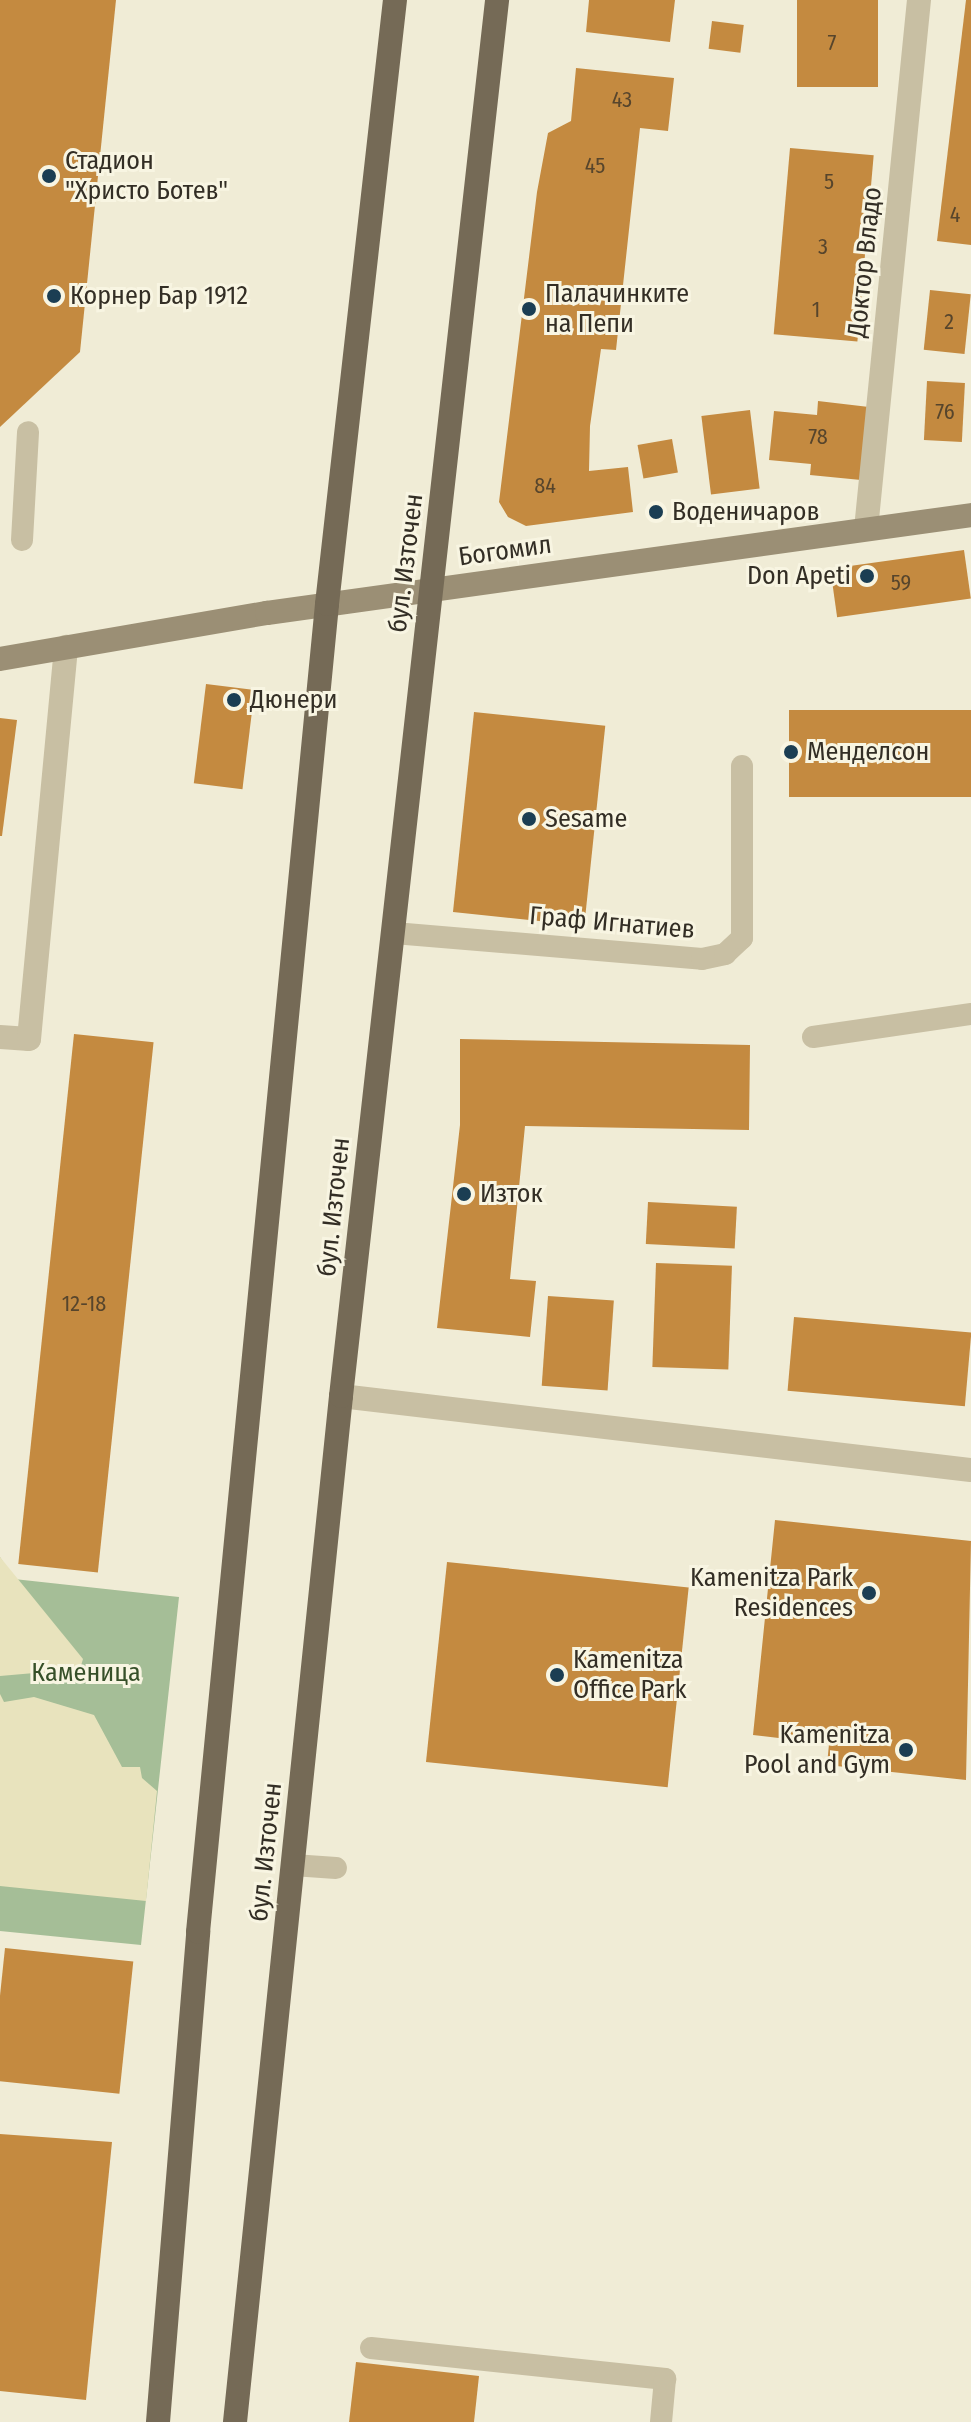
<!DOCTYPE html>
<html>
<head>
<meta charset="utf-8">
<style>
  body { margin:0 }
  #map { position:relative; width:971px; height:2422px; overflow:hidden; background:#f0ecd6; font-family:"Fira Sans Condensed",sans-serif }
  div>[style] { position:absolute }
  .green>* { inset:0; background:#a5be97 }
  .plaza>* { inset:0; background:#e8e3bd }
  .building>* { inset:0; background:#c48a40; transform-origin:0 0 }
  .lane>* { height:22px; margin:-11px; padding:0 11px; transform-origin:11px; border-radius:11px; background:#c8bfa3 }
  .street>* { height:24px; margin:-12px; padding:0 12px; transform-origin:12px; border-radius:12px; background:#c8bfa3 }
  .secondary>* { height:24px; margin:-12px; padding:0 12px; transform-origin:12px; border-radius:12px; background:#9b8f75 }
  .primary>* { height:24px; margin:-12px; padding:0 12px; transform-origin:12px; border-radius:12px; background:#756a56 }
  .dots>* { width:22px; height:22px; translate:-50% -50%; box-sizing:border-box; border:4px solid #f8f5e2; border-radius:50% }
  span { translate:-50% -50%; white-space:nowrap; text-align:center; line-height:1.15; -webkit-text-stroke:6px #f8f5e2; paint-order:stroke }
  .number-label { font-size:22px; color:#57452c }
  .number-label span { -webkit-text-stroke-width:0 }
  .poi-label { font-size:26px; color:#332e25 }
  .left { translate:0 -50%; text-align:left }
  .right { translate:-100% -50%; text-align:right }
  .street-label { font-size:26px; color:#332e25 }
  .park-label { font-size:26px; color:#365029 }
</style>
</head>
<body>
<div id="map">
  <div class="green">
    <i style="clip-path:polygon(0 1557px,14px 1579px,179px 1597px,141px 1945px,0 1931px)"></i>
  </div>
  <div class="plaza">
    <i style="clip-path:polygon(0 1557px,83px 1659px,80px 1669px,0 1676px)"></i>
    <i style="clip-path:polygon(0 1694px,4px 1702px,34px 1697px,94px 1715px,122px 1767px,140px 1767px,142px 1778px,157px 1791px,146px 1901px,0 1886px)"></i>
  </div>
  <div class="building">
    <i style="clip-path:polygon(0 0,116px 0,80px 352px,0 427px)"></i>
    <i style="clip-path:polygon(589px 0,675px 0,670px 42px,586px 32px)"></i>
    <i style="left:797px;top:0;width:81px;height:87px"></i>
    <i style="clip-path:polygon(966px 0,971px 0,971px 245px,937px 241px)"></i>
    <i style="left:712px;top:21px;width:32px;height:28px;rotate:7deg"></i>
    <i style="clip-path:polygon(576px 68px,674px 78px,668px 131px,640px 128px,616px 350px,601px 349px,590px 426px,589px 471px,628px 467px,633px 512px,526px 526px,508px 517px,499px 502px,537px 192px,548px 133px,571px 121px)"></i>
    <i style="left:790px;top:148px;width:84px;height:187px;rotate:5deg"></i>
    <i style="left:930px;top:290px;width:41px;height:60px;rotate:6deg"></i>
    <i style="left:927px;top:381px;width:38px;height:59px;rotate:3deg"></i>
    <i style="clip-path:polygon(818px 401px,869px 407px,861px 480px,810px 475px,811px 464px,769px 460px,774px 411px,817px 415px)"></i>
    <i style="left:750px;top:410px;width:79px;height:49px;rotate:83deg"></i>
    <i style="left:672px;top:439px;width:34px;height:35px;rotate:80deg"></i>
    <i style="left:964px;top:550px;width:49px;height:135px;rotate:82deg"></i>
    <i style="left:206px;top:684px;width:49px;height:100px;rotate:7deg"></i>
    <i style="left:971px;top:710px;width:87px;height:182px;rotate:90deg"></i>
    <i style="left:474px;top:712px;width:132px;height:201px;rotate:6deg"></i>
    <i style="clip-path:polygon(0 718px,17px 720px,2px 836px,0 836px)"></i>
    <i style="left:74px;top:1034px;width:80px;height:533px;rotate:6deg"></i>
    <i style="clip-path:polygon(460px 1039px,750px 1045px,749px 1130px,525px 1126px,510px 1279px,536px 1281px,530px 1337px,437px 1328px,460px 1125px)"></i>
    <i style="left:648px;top:1202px;width:89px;height:42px;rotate:3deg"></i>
    <i style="left:656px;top:1263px;width:76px;height:104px;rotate:2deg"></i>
    <i style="left:548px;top:1296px;width:66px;height:90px;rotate:4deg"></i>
    <i style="left:794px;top:1317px;width:178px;height:74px;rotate:5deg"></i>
    <i style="clip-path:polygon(775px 1520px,971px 1541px,966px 1780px,827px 1765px,829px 1744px,753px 1735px)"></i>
    <i style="left:447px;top:1562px;width:243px;height:201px;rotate:6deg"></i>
    <i style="left:5px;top:1948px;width:129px;height:133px;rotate:6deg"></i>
    <i style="clip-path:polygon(0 2134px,112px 2142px,86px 2400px,0 2391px)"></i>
    <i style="clip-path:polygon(356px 2362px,479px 2376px,474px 2422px,349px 2422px)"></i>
  </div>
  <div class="lane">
    <i style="left:22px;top:540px;width:108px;rotate:-86.8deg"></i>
    <i style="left:394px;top:933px;width:309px;rotate:4.8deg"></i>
    <i style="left:702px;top:959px;width:24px;rotate:-12deg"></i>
    <i style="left:725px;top:954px;width:23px;rotate:-43deg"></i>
    <i style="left:742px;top:938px;width:172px;rotate:-90deg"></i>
    <i style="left:813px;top:1037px;width:160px;rotate:-8.3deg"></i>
    <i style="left:293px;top:1865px;width:43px;rotate:4deg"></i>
    <i style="left:371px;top:2348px;width:296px;rotate:6deg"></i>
    <i style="left:665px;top:2379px;width:43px;rotate:95.3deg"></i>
  </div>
  <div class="street">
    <i style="left:866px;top:529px;width:532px;rotate:-84.28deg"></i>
    <i style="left:0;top:1037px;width:29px;rotate:4deg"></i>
    <i style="left:29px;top:1039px;width:394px;rotate:-84.6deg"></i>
    <i style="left:341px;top:1396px;width:634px;rotate:6.7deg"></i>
  </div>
  <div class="secondary">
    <i style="left:0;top:659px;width:271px;rotate:-9.8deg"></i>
    <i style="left:267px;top:613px;width:711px;rotate:-7.92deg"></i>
  </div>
  <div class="primary">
    <i style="left:158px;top:2422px;width:492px;rotate:-85.3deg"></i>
    <i style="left:198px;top:1932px;width:1334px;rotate:-84.45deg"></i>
    <i style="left:327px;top:604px;width:608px;rotate:-83.58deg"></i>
    <i style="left:235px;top:2422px;width:1031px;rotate:-84.1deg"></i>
    <i style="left:341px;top:1396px;width:1405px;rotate:-83.62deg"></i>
  </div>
  <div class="dots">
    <i style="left:49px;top:176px;background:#1b3e53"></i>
    <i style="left:54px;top:296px;background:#1b3e53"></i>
    <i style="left:529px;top:309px;background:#1b3e53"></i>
    <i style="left:656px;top:512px;background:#1b3e53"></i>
    <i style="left:867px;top:576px;background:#1b3e53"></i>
    <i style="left:234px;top:700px;background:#1b3e53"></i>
    <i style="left:791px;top:752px;background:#1b3e53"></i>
    <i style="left:529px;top:819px;background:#1b3e53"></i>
    <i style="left:464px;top:1194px;background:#1b3e53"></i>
    <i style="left:869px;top:1593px;background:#1b3e53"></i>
    <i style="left:557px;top:1675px;background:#1b3e53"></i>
    <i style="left:906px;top:1750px;background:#1b3e53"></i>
  </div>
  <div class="number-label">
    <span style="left:832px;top:43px">7</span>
    <span style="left:622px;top:100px">43</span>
    <span style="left:595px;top:166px">45</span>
    <span style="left:829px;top:182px">5</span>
    <span style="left:955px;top:215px">4</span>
    <span style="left:823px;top:247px">3</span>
    <span style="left:816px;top:310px">1</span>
    <span style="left:949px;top:322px">2</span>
    <span style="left:945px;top:412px">76</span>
    <span style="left:818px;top:437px">78</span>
    <span style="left:545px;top:486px">84</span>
    <span style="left:901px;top:583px">59</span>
    <span style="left:84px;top:1304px">12-18</span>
  </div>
  <div class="poi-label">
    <span class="left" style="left:65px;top:176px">Стадион<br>"Христо Ботев"</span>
    <span class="left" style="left:545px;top:309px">Палачинките<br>на Пепи</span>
    <span class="left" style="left:70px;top:296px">Корнер Бар 1912</span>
    <span class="left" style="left:672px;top:512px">Воденичаров</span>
    <span class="right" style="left:851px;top:576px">Don Apeti</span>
    <span class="left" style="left:250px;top:700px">Дюнери</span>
    <span class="left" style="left:807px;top:752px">Менделсон</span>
    <span class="left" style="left:545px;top:819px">Sesame</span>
    <span class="left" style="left:480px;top:1194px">Изток</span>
    <span class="right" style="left:853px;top:1593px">Kamenitza Park<br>Residences</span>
    <span class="left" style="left:573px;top:1675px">Kamenitza<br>Office Park</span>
    <span class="right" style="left:890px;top:1750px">Kamenitza<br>Pool and Gym</span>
  </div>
  <div class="street-label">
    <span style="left:865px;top:262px;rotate:-84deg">Доктор Владо</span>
    <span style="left:505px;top:551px;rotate:-8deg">Богомил</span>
    <span style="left:406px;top:563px;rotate:-83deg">бул. Източен</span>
    <span style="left:612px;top:923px;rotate:5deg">Граф Игнатиев</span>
    <span style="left:334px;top:1207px;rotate:-84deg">бул. Източен</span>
    <span style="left:266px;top:1852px;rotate:-84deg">бул. Източен</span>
  </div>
  <div class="park-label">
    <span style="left:86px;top:1673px">Каменица</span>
  </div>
</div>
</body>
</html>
